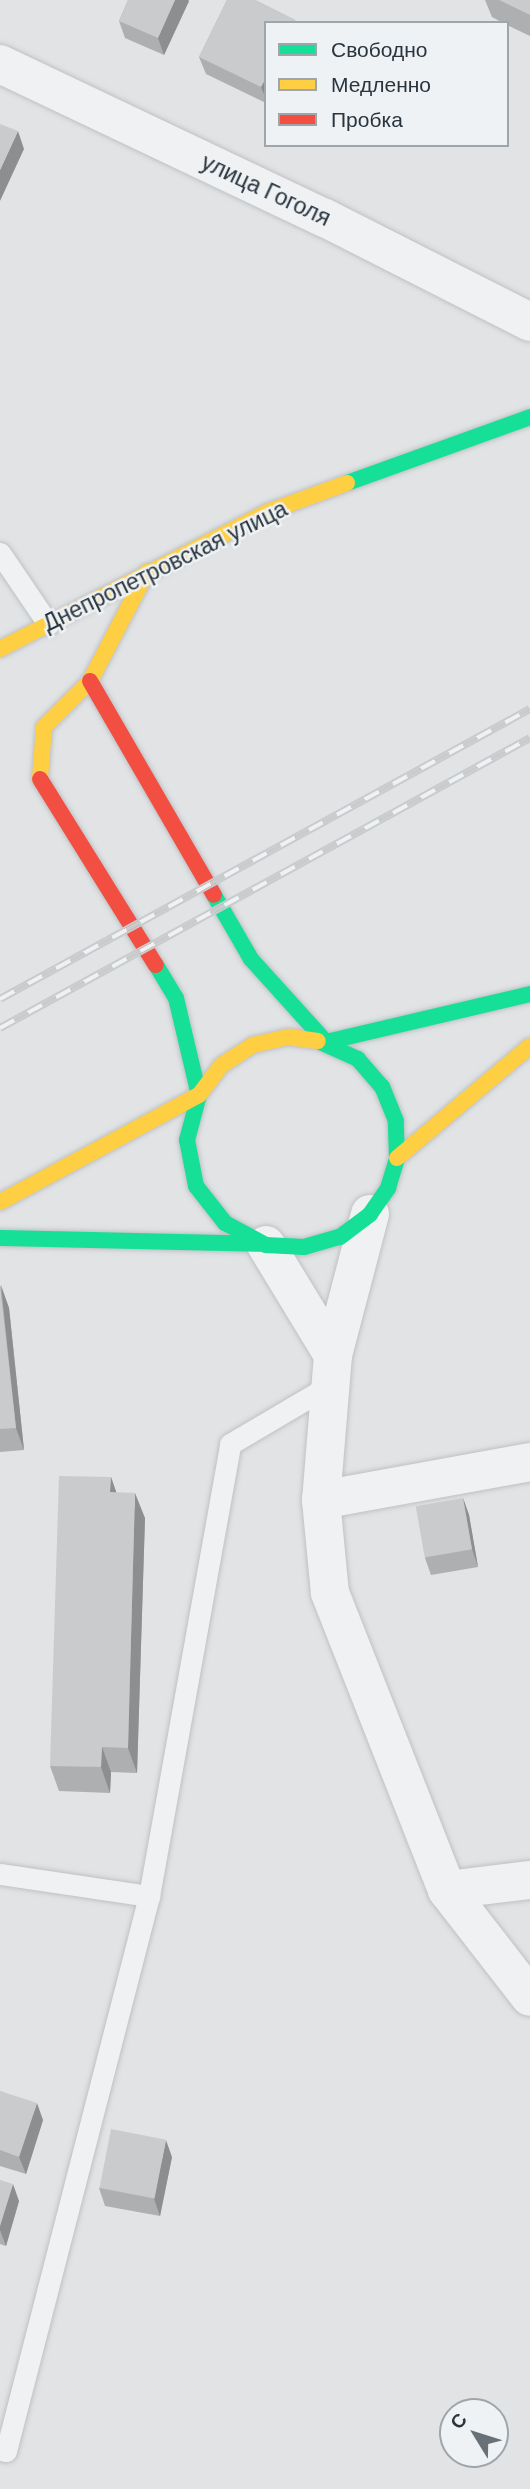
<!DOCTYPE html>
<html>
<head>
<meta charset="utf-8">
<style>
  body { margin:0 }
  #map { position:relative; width:530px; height:2489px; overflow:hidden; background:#e1e3e5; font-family:Arial,sans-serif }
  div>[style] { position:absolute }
  .roads { filter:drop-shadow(0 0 2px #bfc1c3) drop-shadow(0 0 2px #bfc1c3) }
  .lane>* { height:21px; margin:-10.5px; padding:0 10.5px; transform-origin:10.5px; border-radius:10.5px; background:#f0f1f2 }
  .street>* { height:38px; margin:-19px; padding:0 19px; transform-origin:19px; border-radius:19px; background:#f0f1f2 }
  .fast>* { height:16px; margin:-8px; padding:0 8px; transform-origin:8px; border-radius:8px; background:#16e098 }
  .slow>* { height:16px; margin:-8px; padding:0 8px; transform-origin:8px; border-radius:8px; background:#ffcf43 }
  .jam>* { height:16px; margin:-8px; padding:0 8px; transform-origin:8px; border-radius:8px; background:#f24e42 }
  .rail>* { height:8px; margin-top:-4px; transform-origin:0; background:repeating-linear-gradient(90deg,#eef2f5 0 16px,#c9cbcd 0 32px); box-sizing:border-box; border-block:2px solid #c9cbcd }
  .wall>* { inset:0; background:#adafb0 }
  .shaded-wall>* { inset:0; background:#8d8e90 }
  .building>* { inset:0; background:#c9cbcd; transform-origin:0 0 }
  span { translate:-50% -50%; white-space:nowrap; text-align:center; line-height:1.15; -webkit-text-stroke:5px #eef2f5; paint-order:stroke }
  .street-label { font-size:23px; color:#29343d }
  .legend { position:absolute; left:264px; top:21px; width:245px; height:126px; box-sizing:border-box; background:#eef2f5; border:2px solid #9fa6ab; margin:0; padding:9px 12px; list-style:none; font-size:21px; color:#29343d }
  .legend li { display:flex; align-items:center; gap:14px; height:35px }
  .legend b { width:35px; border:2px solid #9fa6ab }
  .north { position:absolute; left:439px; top:2398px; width:70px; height:70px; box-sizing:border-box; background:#eef2f5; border:2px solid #9fa6ab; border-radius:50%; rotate:308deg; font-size:19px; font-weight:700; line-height:28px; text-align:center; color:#29343d }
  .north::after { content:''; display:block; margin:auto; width:24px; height:32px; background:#697178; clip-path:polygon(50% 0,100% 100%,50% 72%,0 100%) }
</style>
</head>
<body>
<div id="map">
  <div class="roads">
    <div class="lane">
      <i style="left:0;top:553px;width:86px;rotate:55.9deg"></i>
      <i style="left:0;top:1874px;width:151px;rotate:8.4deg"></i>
      <i style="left:0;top:2450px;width:6px;rotate:9deg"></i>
      <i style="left:6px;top:2451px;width:573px;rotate:-75.55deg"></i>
      <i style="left:149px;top:1896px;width:459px;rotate:-79.8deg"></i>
      <i style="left:230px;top:1444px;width:116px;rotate:-30.5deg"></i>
    </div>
    <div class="street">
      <i style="left:0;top:64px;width:360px;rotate:25.4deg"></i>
      <i style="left:325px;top:218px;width:230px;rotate:26.9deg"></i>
      <i style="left:370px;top:1214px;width:146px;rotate:104.7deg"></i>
      <i style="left:333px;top:1355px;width:145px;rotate:94.7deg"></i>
      <i style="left:321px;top:1500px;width:93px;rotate:84.5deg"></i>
      <i style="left:330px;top:1593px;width:319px;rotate:68.5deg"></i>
      <i style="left:447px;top:1890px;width:135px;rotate:52.2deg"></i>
      <i style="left:266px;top:1245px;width:129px;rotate:58.7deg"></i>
      <i style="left:321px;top:1500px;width:212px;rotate:-10.3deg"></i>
      <i style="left:447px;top:1890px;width:84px;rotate:-6.9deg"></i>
    </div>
    <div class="fast">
      <i style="left:347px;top:483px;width:195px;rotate:-19.8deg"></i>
      <i style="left:214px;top:895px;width:74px;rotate:60deg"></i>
      <i style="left:251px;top:959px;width:112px;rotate:47.9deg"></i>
      <i style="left:326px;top:1042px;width:210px;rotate:-13.2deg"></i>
      <i style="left:156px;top:965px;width:39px;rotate:59deg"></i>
      <i style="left:176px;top:998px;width:100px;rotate:76.7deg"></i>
      <i style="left:199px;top:1095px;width:47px;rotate:104.9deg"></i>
      <i style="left:187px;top:1140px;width:47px;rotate:78.9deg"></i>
      <i style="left:196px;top:1186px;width:47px;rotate:51.9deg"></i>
      <i style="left:225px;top:1223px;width:47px;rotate:28.2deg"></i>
      <i style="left:266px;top:1245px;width:38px;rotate:3deg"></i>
      <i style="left:304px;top:1247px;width:37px;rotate:-16deg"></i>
      <i style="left:340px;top:1237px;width:38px;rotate:-37deg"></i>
      <i style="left:370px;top:1214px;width:32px;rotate:-55deg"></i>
      <i style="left:388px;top:1188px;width:31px;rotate:-73deg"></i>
      <i style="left:397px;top:1158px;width:37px;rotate:-92deg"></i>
      <i style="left:396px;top:1121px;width:37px;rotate:-112deg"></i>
      <i style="left:382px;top:1087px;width:37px;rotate:-131deg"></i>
      <i style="left:358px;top:1059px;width:44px;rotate:-155.8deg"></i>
      <i style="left:0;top:1238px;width:260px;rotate:1.3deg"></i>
    </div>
    <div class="slow">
      <i style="left:0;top:649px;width:303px;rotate:-27.1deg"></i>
      <i style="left:270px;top:511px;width:82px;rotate:-20deg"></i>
      <i style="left:40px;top:779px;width:52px;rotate:-85.6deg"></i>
      <i style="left:44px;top:727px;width:65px;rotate:-45deg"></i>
      <i style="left:90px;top:681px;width:123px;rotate:-62.4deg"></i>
      <i style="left:397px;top:1158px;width:174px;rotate:-40.1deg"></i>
      <i style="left:0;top:1202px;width:226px;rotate:-28.3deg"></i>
      <i style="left:199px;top:1095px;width:38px;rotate:-53deg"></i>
      <i style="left:222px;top:1065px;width:37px;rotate:-33deg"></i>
      <i style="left:253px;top:1045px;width:37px;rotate:-13deg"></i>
      <i style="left:289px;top:1037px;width:29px;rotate:8deg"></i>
    </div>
    <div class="jam">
      <i style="left:90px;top:681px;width:247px;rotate:59.9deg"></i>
      <i style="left:40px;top:779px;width:219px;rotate:58.1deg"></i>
    </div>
  </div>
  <div class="rail">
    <i style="left:0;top:999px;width:604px;rotate:-28.69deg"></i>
    <i style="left:0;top:1028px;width:604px;rotate:-28.69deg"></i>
  </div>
  <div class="wall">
    <i style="clip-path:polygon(128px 0,188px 0,189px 1px,164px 55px,125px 38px,119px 21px)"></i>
    <i style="clip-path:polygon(227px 0,255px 0,295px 20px,296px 23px,266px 23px,266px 103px,206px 74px,199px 57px)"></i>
    <i style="clip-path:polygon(485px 0,530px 0,530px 36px,507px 25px,507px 23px,503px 23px,492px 17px)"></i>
    <i style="clip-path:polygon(0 1285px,9px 1308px,24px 1450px,0 1452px)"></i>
    <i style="clip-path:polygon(111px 1477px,116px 1492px,145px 1518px,137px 1773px,111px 1772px,110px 1793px,59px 1791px,50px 1766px)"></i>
    <i style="clip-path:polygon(463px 1498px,469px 1515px,478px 1567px,431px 1575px,425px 1558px)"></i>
    <i style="clip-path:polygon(0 2091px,43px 2120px,26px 2174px,0 2166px)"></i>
    <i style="clip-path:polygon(172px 2157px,160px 2216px,105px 2206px,99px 2188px)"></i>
    <i style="clip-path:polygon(0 2180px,19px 2201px,6px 2246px,0 2244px)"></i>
  </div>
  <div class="shaded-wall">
    <i style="clip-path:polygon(175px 0,188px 0,189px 1px,164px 55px,158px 38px)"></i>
    <i style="clip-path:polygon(266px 78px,266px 99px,261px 87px)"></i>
    <i style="clip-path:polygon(18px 131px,24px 149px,0 201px,0 170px)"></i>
    <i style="clip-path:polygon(1px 1285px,9px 1308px,24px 1450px,16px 1428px)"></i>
    <i style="clip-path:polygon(111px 1477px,120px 1503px,110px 1492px)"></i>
    <i style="clip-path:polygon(135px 1493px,145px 1518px,137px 1773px,128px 1748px)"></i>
    <i style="clip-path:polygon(463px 1498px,469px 1515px,478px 1567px,472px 1549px)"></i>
    <i style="clip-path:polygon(102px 1747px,111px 1772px,110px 1793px,101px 1767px)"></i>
    <i style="clip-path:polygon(37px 2103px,43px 2120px,26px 2174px,19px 2157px)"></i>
    <i style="clip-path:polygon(166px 2140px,172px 2157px,160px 2216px,154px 2199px)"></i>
    <i style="clip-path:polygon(13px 2184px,19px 2201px,6px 2246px,0 2230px,0 2226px)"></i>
  </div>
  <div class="building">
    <i style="clip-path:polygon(128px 0,175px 0,158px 38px,119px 21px)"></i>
    <i style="clip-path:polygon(227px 0,255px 0,295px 20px,293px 23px,266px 23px,266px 78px,261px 87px,199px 57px)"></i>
    <i style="clip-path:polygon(499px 0,530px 0,530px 15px)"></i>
    <i style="clip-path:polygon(0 124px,18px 131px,0 170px)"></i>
    <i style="clip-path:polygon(0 1285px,16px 1428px,0 1429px)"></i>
    <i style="clip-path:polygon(59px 1476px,111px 1477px,110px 1492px,135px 1493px,128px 1748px,102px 1747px,101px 1767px,50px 1766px)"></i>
    <i style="left:463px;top:1498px;width:52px;height:48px;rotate:80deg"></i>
    <i style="clip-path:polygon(0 2091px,37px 2103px,19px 2157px,0 2150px)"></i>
    <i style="left:111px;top:2129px;width:56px;height:60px;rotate:11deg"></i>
    <i style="clip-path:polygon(0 2180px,13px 2184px,0 2226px)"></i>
  </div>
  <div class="street-label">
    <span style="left:266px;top:190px;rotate:25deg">улица Гоголя</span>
    <span style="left:165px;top:566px;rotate:-26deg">Днепропетровская улица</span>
  </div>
  <ul class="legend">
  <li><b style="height:9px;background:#16e098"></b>Свободно</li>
  <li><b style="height:9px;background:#ffcf43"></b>Медленно</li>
  <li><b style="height:9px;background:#f24e42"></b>Пробка</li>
  </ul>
  <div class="north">С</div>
</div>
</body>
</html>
